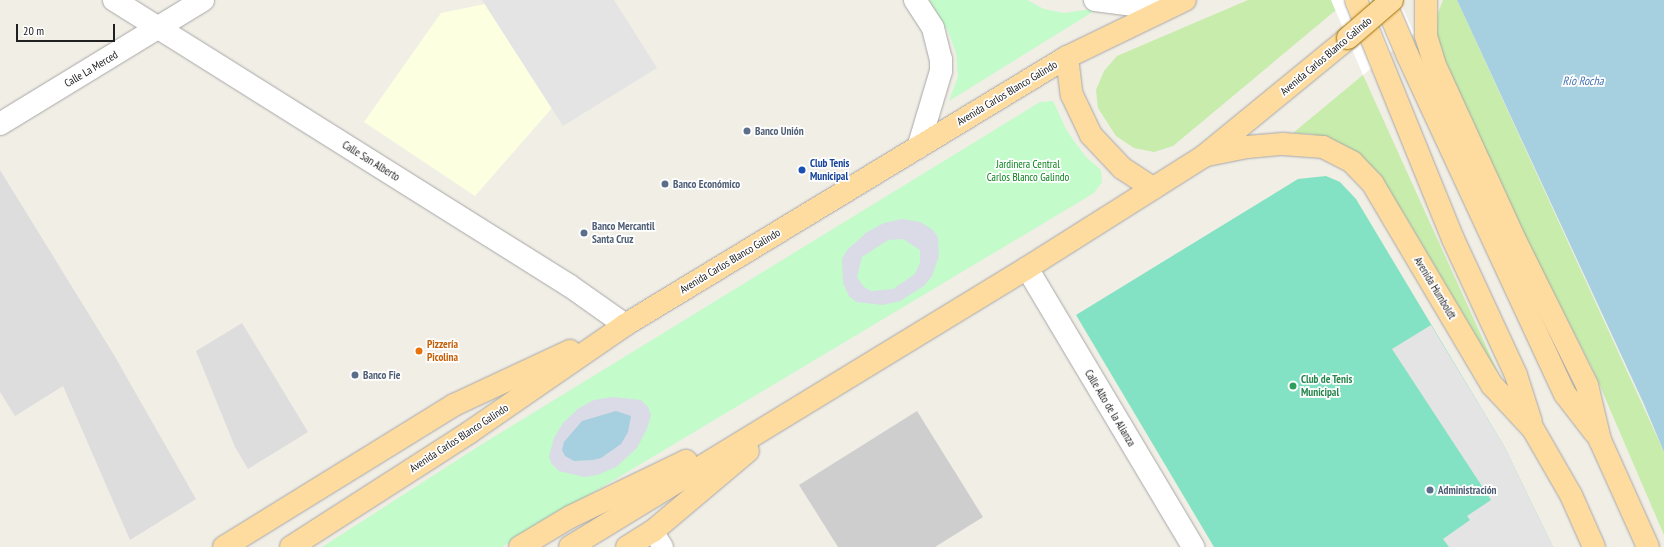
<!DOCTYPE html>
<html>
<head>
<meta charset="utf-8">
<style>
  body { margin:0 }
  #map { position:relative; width:1664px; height:547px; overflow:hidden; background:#f1eee6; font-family:"PT Sans Narrow",sans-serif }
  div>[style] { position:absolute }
  .residential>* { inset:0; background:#dedddd }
  .education>* { inset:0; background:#fdffe1 }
  .religious>* { inset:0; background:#cecece }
  .grass>* { inset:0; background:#c7ecab }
  .park>* { inset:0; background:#c3fbcb }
  .pitch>* { inset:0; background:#83e2c3 }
  .parking>* { inset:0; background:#e4e4e4 }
  .plaza>* { inset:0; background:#dbdae7 }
  .water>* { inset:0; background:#a6cfdf }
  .pier>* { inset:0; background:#fff }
  .roads { filter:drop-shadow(0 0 1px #a7a7a7) drop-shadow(0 0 1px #a7a7a7) }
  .service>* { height:20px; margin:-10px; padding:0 10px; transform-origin:10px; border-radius:10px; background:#fff }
  .minor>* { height:22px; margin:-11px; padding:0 11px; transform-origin:11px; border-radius:11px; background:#fff }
  .primary>* { height:22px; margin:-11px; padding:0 11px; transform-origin:11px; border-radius:11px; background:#fedb9e }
  .bridges { filter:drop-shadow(0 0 1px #9c7200) drop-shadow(0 0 1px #9c7200) }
  .primary-bridge>* { height:22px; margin:-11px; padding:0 11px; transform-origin:11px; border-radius:11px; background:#fedb9e }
  .dots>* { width:11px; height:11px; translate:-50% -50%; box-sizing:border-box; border:2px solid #fff; border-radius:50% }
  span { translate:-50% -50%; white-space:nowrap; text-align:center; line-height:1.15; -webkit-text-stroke:3.5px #fff; paint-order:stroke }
  .street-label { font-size:11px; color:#202020 }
  .service-label { font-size:11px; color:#4e5e75; font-weight:700 }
  .left { translate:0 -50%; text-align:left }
  .transit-label { font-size:11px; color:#164399; font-weight:700 }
  .park-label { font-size:11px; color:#09831b }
  .food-label { font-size:11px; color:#c56008; font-weight:700 }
  .leisure-label { font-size:11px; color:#27864d; font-weight:700 }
  .water-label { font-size:12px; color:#4977b3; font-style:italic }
  .scale { position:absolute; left:16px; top:24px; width:99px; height:18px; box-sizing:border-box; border:2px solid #202020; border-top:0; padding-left:5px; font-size:12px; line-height:14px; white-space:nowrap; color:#202020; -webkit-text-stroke:3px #fff; paint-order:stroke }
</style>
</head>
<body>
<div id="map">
  <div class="residential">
    <i style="clip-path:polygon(0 170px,114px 355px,196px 499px,130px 540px,63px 386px,15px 416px,0 392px)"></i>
    <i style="clip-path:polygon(242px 323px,308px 432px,248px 469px,235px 447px,196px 351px)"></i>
  </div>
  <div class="education">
    <i style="clip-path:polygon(485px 4px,552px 108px,475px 196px,364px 122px,441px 13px)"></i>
  </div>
  <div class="religious">
    <i style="clip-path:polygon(917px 411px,983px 517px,935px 547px,838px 547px,799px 485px)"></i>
  </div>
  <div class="grass">
    <i style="clip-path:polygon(1248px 0,1348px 0,1173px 146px,1154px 152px,1134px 148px,1116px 136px,1098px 108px,1096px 90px,1104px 71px,1117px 56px)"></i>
    <i style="clip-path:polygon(1443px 0,1457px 0,1664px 452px,1664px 535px,1594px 372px,1507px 201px,1441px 56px,1437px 35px,1438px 13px)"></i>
    <i style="clip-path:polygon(1363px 75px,1500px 377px,1404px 214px,1363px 157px,1340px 144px,1312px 134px,1293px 133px)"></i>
  </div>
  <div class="park">
    <i style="clip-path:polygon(929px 0,1027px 0,1044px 9px,1064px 13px,1099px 8px,949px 101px,958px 76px,956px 53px,948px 31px)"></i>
    <i style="clip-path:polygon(1053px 101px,1067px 131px,1085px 156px,1101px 170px,1102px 182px,1094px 193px,502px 547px,322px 547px,479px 446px,1040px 102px)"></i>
  </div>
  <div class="pitch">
    <i style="clip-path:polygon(1326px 176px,1340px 182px,1356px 199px,1504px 446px,1553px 547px,1214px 547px,1076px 315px,1298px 179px)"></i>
  </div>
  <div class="parking">
    <i style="clip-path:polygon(482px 0,614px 0,657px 68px,563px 126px)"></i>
    <i style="clip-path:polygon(1431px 325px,1504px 446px,1553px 547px,1449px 547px,1443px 539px,1470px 520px,1467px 516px,1491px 500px,1392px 349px)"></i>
  </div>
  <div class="plaza">
    <i style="clip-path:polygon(evenodd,902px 219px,920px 222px,933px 230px,938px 237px,939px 256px,932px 276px,924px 286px,900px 301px,883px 305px,856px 302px,849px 296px,843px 283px,842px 259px,847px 250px,867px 232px,884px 223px,902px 219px,903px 239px,920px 250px,920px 263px,915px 274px,893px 289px,871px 291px,864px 287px,857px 277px,862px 257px,888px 240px,903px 239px)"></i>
    <i style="clip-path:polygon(evenodd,613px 397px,641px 400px,648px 407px,651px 415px,647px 429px,637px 448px,616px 467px,597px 475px,584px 477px,559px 471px,551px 463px,549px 456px,554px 438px,563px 423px,579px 408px,594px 400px,613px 397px,610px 453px,593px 460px,574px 461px,610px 453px)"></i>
  </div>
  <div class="water">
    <i style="clip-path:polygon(1457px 0,1664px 0,1664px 452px,1643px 402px)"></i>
    <i style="clip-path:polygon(616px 411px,631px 416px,628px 432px,621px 444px,601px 458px,593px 460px,574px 461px,565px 456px,562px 450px,564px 442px,582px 421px)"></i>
  </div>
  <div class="pier">
    <i style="clip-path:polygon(1331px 0,1399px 0,1414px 33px,1363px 75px)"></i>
  </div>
  <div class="roads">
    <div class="service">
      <i style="left:653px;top:531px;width:19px;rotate:58deg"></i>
    </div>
    <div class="minor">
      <i style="left:114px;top:0;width:538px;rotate:32.1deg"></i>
      <i style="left:570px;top:286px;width:67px;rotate:35.3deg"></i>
      <i style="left:915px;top:0;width:33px;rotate:57deg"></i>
      <i style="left:933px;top:28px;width:32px;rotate:76deg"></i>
      <i style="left:941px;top:59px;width:12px;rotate:90deg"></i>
      <i style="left:941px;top:71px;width:80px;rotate:106.6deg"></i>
      <i style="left:1095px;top:0;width:70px;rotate:7.4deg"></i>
      <i style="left:0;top:124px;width:238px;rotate:-31.4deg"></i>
      <i style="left:1027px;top:268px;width:325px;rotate:59.2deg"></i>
    </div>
    <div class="primary">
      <i style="left:1356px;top:0;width:258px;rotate:67.9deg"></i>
      <i style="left:1453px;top:239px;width:150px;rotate:65.1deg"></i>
      <i style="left:1516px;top:375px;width:49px;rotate:72.3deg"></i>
      <i style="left:1384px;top:0;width:59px;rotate:66.9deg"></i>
      <i style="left:1407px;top:54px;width:375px;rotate:65.1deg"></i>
      <i style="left:1565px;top:394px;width:49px;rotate:52.4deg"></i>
      <i style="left:1426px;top:0;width:36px;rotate:90deg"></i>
      <i style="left:1426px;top:36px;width:28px;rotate:73deg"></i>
      <i style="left:1434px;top:63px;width:197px;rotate:65.4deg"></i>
      <i style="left:1516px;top:242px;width:160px;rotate:63.6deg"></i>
      <i style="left:1587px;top:385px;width:57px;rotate:76.7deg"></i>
      <i style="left:1600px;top:440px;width:117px;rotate:65.8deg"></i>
      <i style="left:1067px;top:57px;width:38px;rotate:83deg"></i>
      <i style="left:1072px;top:95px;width:44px;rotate:64.6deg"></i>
      <i style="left:1091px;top:135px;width:45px;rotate:46.8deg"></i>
      <i style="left:1122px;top:168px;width:37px;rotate:33deg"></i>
      <i style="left:1207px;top:155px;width:41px;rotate:-11.3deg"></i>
      <i style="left:1247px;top:147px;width:36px;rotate:-5deg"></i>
      <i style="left:1283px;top:144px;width:40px;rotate:4.3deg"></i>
      <i style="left:1323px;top:147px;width:33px;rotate:27deg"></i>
      <i style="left:1352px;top:162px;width:30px;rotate:46deg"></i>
      <i style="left:1373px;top:184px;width:234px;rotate:59.4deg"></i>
      <i style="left:1492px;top:385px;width:60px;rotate:47deg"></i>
      <i style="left:1533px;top:429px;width:76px;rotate:60.1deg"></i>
      <i style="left:1571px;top:495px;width:57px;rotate:66.1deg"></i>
      <i style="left:224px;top:547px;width:270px;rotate:-31.7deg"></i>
      <i style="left:454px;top:405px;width:128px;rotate:-25deg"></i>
      <i style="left:291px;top:547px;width:213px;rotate:-32.7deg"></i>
      <i style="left:470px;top:432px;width:188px;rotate:-34.6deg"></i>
      <i style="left:625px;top:325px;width:517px;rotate:-31.23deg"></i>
      <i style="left:1067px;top:57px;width:131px;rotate:-25.8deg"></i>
      <i style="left:520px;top:547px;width:58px;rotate:-31deg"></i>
      <i style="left:570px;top:517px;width:129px;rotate:-25.8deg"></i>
      <i style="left:570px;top:547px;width:535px;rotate:-31.4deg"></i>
      <i style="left:1027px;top:268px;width:209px;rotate:-32.3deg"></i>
      <i style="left:1204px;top:156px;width:186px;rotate:-39.3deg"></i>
      <i style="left:627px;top:547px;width:31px;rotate:-32deg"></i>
      <i style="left:653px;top:531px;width:124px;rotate:-40.1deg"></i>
    </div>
  </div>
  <div class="bridges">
    <div class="primary-bridge">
      <i style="left:1348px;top:38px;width:58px;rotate:-40.8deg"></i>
    </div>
  </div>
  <div class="dots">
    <i style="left:747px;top:131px;background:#5c6f8a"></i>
    <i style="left:802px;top:170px;background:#1a4fb4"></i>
    <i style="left:665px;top:184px;background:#5c6f8a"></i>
    <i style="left:584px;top:233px;background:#5c6f8a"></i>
    <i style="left:419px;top:351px;background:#e8710a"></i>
    <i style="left:355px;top:375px;background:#5c6f8a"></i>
    <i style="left:1293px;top:386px;background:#2e9e5b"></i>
    <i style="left:1430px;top:490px;background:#5c6f8a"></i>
  </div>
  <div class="street-label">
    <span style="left:1326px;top:56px;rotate:-40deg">Avenida Carlos Blanco Galindo</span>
    <span style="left:91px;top:69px;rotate:-31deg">Calle La Merced</span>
    <span style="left:1007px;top:93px;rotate:-31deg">Avenida Carlos Blanco Galindo</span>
    <span style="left:371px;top:161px;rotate:32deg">Calle San Alberto</span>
    <span style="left:730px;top:261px;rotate:-31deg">Avenida Carlos Blanco Galindo</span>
    <span style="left:1435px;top:288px;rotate:59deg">Avenida Humboldt</span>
    <span style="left:1110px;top:408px;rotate:59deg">Calle Alto de la Alianza</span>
    <span style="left:459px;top:438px;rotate:-33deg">Avenida Carlos Blanco Galindo</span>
  </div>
  <div class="service-label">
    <span class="left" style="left:755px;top:131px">Banco Unión</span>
    <span class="left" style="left:673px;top:184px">Banco Económico</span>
    <span class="left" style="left:592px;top:233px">Banco Mercantil<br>Santa Cruz</span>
    <span class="left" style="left:363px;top:375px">Banco Fie</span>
    <span class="left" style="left:1438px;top:490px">Administración</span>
  </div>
  <div class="transit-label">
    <span class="left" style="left:810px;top:170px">Club Tenis<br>Municipal</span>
  </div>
  <div class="park-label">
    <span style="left:1028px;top:171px">Jardinera Central<br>Carlos Blanco Galindo</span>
  </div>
  <div class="food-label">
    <span class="left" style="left:427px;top:351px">Pizzería<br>Picolina</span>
  </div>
  <div class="leisure-label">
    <span class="left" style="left:1301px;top:386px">Club de Tenis<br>Municipal</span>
  </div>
  <div class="water-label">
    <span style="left:1583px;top:81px">Río Rocha</span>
  </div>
  <div class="scale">20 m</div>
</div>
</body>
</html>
